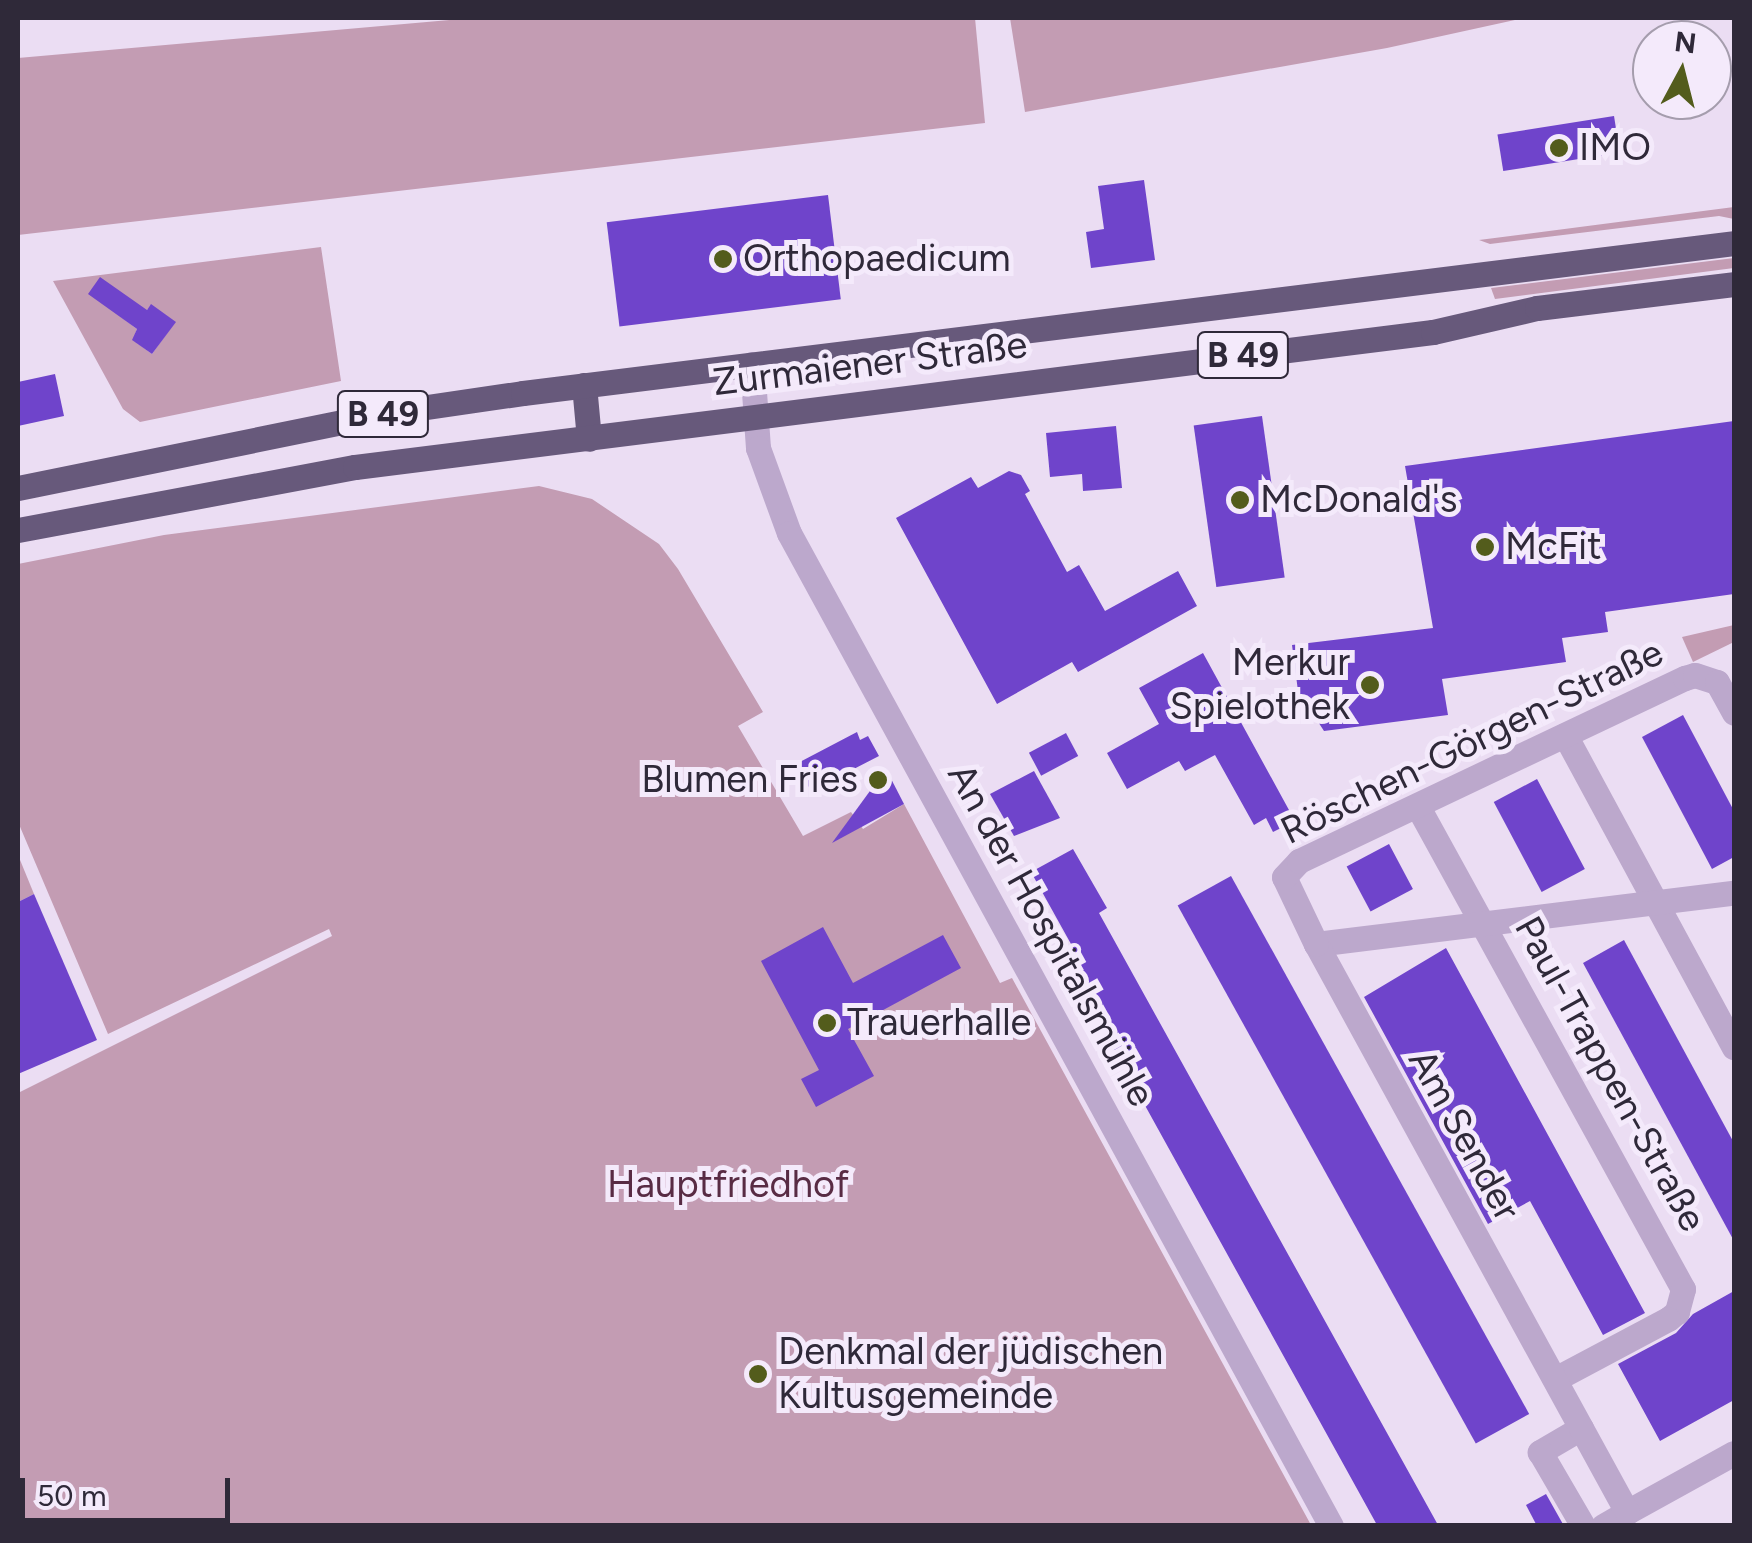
<!DOCTYPE html>
<html>
<head>
<meta charset="utf-8">
<style>
  body { margin:0 }
  #map { position:relative; width:1752px; height:1543px; overflow:hidden; background:#ebddf3; font-family:Figtree,sans-serif }
  div>[style] { position:absolute }
  .green>* { inset:0; background:#c39cb3 }
  .building>* { inset:0; background:#6f44cb; transform-origin:0 0 }
  .minor>* { height:25px; margin:-12.5px; padding:0 12.5px; transform-origin:12.5px; border-radius:12.5px; background:#bca8cc }
  .primary>* { height:25px; margin:-12.5px; padding:0 12.5px; transform-origin:12.5px; border-radius:12.5px; background:#67597b }
  .dots>* { width:28px; height:28px; translate:-50% -50%; box-sizing:border-box; border:5px solid #f4eafb; border-radius:50% }
  span { translate:-50% -50%; white-space:nowrap; text-align:center; line-height:1.15; -webkit-text-stroke:10px #f4eafb; paint-order:stroke }
  .shield-label span { padding:2px 8px; background:#f4eafb; border:2px solid; border-radius:8px; -webkit-text-stroke-width:0 }
  .shield-label { font-size:35px; color:#2f2939; font-weight:700 }
  .poi-label { font-size:38px; color:#2f2939 }
  .left { translate:0 -50%; text-align:left }
  .right { translate:-100% -50%; text-align:right }
  .street-label { font-size:38px; color:#2f2939 }
  .park-label { font-size:38px; color:#582b44 }
  .frame { position:absolute; inset:0; border:20px solid #2f2939; pointer-events:none }
  .north { position:absolute; left:1632px; top:20px; width:100px; height:100px; box-sizing:border-box; background:#f4eafb; border:2px solid #a59dad; border-radius:50%; rotate:7deg; font-size:28px; font-weight:700; line-height:40px; text-align:center; color:#2f2939 }
  .north::after { content:''; display:block; margin:auto; width:35px; height:45px; background:#535c1c; clip-path:polygon(50% 0,100% 100%,50% 72%,0 100%) }
  .scale { position:absolute; left:20px; top:1478px; width:210px; height:45px; box-sizing:border-box; border:5px solid #2f2939; border-top:0; padding-left:12px; font-size:30px; line-height:35px; white-space:nowrap; color:#2f2939; -webkit-text-stroke:8px #f4eafb; paint-order:stroke }
</style>
</head>
<body>
<div id="map">
  <div class="green">
    <i style="clip-path:polygon(472px 18px,975px 18px,985px 123px,18px 235px,18px 58px)"></i>
    <i style="clip-path:polygon(1010px 18px,1524px 18px,1387px 48px,1025px 112px)"></i>
    <i style="clip-path:polygon(1734px 207px,1734px 219px,1719px 216px,1490px 244px,1479px 240px)"></i>
    <i style="clip-path:polygon(evenodd,321px 247px,341px 381px,140px 422px,123px 409px,53px 281px,321px 247px,151px 305px,175px 322px,152px 354px,133px 340px,137px 329px,121px 317px,147px 310px,151px 305px)"></i>
    <i style="clip-path:polygon(1734px 258px,1734px 268px,1495px 299px,1491px 288px)"></i>
    <i style="clip-path:polygon(539px 486px,592px 499px,659px 544px,678px 569px,763px 712px,738px 726px,803px 836px,851px 812px,863px 829px,904px 804px,1000px 983px,1012px 978px,1311px 1525px,18px 1526px,18px 1093px,332px 936px,329px 929px,108px 1034px,18px 822px,18px 564px,164px 535px)"></i>
    <i style="clip-path:polygon(1734px 625px,1734px 642px,1693px 662px,1682px 637px)"></i>
    <i style="clip-path:polygon(18px 855px,34px 894px,18px 902px)"></i>
  </div>
  <div class="building">
    <i style="left:1614px;top:116px;width:37px;height:118px;rotate:81deg"></i>
    <i style="clip-path:polygon(1144px 180px,1155px 260px,1091px 268px,1086px 232px,1104px 229px,1098px 186px)"></i>
    <i style="left:828px;top:195px;width:105px;height:223px;rotate:83deg"></i>
    <i style="clip-path:polygon(100px 277px,147px 310px,151px 304px,176px 322px,152px 354px,132px 340px,137px 329px,88px 294px)"></i>
    <i style="clip-path:polygon(55px 374px,64px 416px,18px 426px,18px 382px)"></i>
    <i style="left:1262px;top:416px;width:163px;height:69px;rotate:82deg"></i>
    <i style="clip-path:polygon(1734px 421px,1734px 594px,1605px 612px,1608px 632px,1562px 638px,1566px 662px,1442px 679px,1448px 715px,1324px 731px,1298px 691px,1292px 645px,1433px 628px,1405px 466px)"></i>
    <i style="clip-path:polygon(1116px 426px,1122px 488px,1083px 491px,1082px 474px,1050px 477px,1046px 433px)"></i>
    <i style="clip-path:polygon(1009px 471px,1021px 475px,1030px 491px,1025px 494px,1067px 572px,1079px 565px,1105px 611px,1178px 571px,1197px 606px,1078px 672px,1072px 662px,997px 704px,896px 518px,971px 477px,978px 488px)"></i>
    <i style="clip-path:polygon(1203px 653px,1295px 821px,1273px 832px,1266px 818px,1254px 825px,1215px 755px,1185px 771px,1179px 761px,1127px 789px,1107px 753px,1159px 724px,1139px 688px)"></i>
    <i style="clip-path:polygon(1683px 715px,1734px 811px,1734px 857px,1712px 869px,1642px 737px)"></i>
    <i style="clip-path:polygon(857px 732px,860px 740px,868px 736px,879px 756px,811px 791px,796px 764px)"></i>
    <i style="left:1066px;top:733px;width:26px;height:42px;rotate:62deg"></i>
    <i style="clip-path:polygon(886px 769px,904px 804px,832px 843px)"></i>
    <i style="clip-path:polygon(1034px 771px,1060px 818px,1014px 836px,990px 794px)"></i>
    <i style="left:1537px;top:779px;width:102px;height:49px;rotate:62deg"></i>
    <i style="left:1389px;top:844px;width:51px;height:48px;rotate:62deg"></i>
    <i style="clip-path:polygon(1073px 849px,1107px 908px,1099px 913px,1438px 1525px,1377px 1525px,1069px 968px,1081px 962px,1031px 872px)"></i>
    <i style="left:1231px;top:876px;width:615px;height:61px;rotate:61deg"></i>
    <i style="clip-path:polygon(34px 894px,97px 1040px,18px 1074px,18px 902px)"></i>
    <i style="clip-path:polygon(823px 927px,853px 983px,943px 935px,961px 968px,848px 1029px,874px 1076px,816px 1107px,801px 1079px,819px 1070px,761px 961px)"></i>
    <i style="clip-path:polygon(1624px 940px,1734px 1143px,1734px 1241px,1583px 963px)"></i>
    <i style="clip-path:polygon(1446px 948px,1645px 1313px,1603px 1335px,1530px 1201px,1488px 1224px,1364px 997px)"></i>
    <i style="clip-path:polygon(1734px 1291px,1734px 1400px,1660px 1441px,1618px 1364px,1676px 1333px,1693px 1314px)"></i>
    <i style="clip-path:polygon(1546px 1494px,1564px 1526px,1537px 1526px,1526px 1505px)"></i>
  </div>
  <div class="minor">
    <i style="left:752px;top:364px;width:84px;rotate:85.9deg"></i>
    <i style="left:758px;top:448px;width:90px;rotate:70deg"></i>
    <i style="left:789px;top:533px;width:1131px;rotate:61.37deg"></i>
    <i style="left:1565px;top:735px;width:355px;rotate:61.6deg"></i>
    <i style="left:1418px;top:807px;width:550px;rotate:61.2deg"></i>
    <i style="left:1683px;top:1289px;width:24px;rotate:105deg"></i>
    <i style="left:1677px;top:1312px;width:11px;rotate:142deg"></i>
    <i style="left:1668px;top:1319px;width:128px;rotate:152deg"></i>
    <i style="left:1316px;top:944px;width:421px;rotate:-7deg"></i>
    <i style="left:1581px;top:1428px;width:48px;rotate:149.7deg"></i>
    <i style="left:1540px;top:1452px;width:86px;rotate:59.8deg"></i>
    <i style="left:1627px;top:1512px;width:122px;rotate:-28.9deg"></i>
    <i style="left:1603px;top:1526px;width:28px;rotate:-30deg"></i>
    <i style="left:1627px;top:1512px;width:648px;rotate:-118.7deg"></i>
    <i style="left:1316px;top:944px;width:74px;rotate:-115.5deg"></i>
    <i style="left:1284px;top:877px;width:22px;rotate:-47deg"></i>
    <i style="left:1299px;top:861px;width:427px;rotate:-25.4deg"></i>
    <i style="left:1685px;top:678px;width:10px;rotate:-17deg"></i>
    <i style="left:1695px;top:675px;width:23px;rotate:18deg"></i>
    <i style="left:1717px;top:682px;width:35px;rotate:61deg"></i>
  </div>
  <div class="primary">
    <i style="left:584px;top:385px;width:54px;rotate:84.7deg"></i>
    <i style="left:18px;top:488px;width:376px;rotate:-11.5deg"></i>
    <i style="left:386px;top:413px;width:138px;rotate:-8.3deg"></i>
    <i style="left:523px;top:393px;width:1220px;rotate:-7.06deg"></i>
    <i style="left:18px;top:530px;width:343px;rotate:-10.6deg"></i>
    <i style="left:355px;top:467px;width:1086px;rotate:-7.14deg"></i>
    <i style="left:1433px;top:332px;width:107px;rotate:-13deg"></i>
    <i style="left:1537px;top:308px;width:198px;rotate:-6.9deg"></i>
  </div>
  <div class="dots">
    <i style="left:1559px;top:148px;background:#535c1c"></i>
    <i style="left:723px;top:259px;background:#535c1c"></i>
    <i style="left:1240px;top:500px;background:#535c1c"></i>
    <i style="left:1485px;top:547px;background:#535c1c"></i>
    <i style="left:1370px;top:685px;background:#535c1c"></i>
    <i style="left:878px;top:780px;background:#535c1c"></i>
    <i style="left:827px;top:1023px;background:#535c1c"></i>
    <i style="left:758px;top:1374px;background:#535c1c"></i>
  </div>
  <div class="shield-label">
    <span style="left:1243px;top:355px">B 49</span>
    <span style="left:383px;top:414px">B 49</span>
  </div>
  <div class="poi-label">
    <span class="left" style="left:1579px;top:148px">IMO</span>
    <span class="left" style="left:743px;top:259px">Orthopaedicum</span>
    <span class="left" style="left:1260px;top:500px">McDonald's</span>
    <span class="left" style="left:1505px;top:547px">McFit</span>
    <span class="right" style="left:1350px;top:685px">Merkur<br>Spielothek</span>
    <span class="right" style="left:858px;top:780px">Blumen Fries</span>
    <span class="left" style="left:847px;top:1023px">Trauerhalle</span>
    <span class="left" style="left:778px;top:1374px">Denkmal der jüdischen<br>Kultusgemeinde</span>
  </div>
  <div class="street-label">
    <span style="left:870px;top:364px;rotate:-7deg">Zurmaiener Straße</span>
    <span style="left:1472px;top:742px;rotate:-26deg">Röschen-Görgen-Straße</span>
    <span style="left:1051px;top:935px;rotate:61deg">An der Hospitalsmühle</span>
    <span style="left:1610px;top:1074px;rotate:61deg">Paul-Trappen-Straße</span>
    <span style="left:1464px;top:1135px;rotate:61deg">Am Sender</span>
  </div>
  <div class="park-label">
    <span style="left:728px;top:1185px">Hauptfriedhof</span>
  </div>
  <div class="frame"></div>
  <div class="north">N</div>
  <div class="scale">50 m</div>
</div>
</body>
</html>
